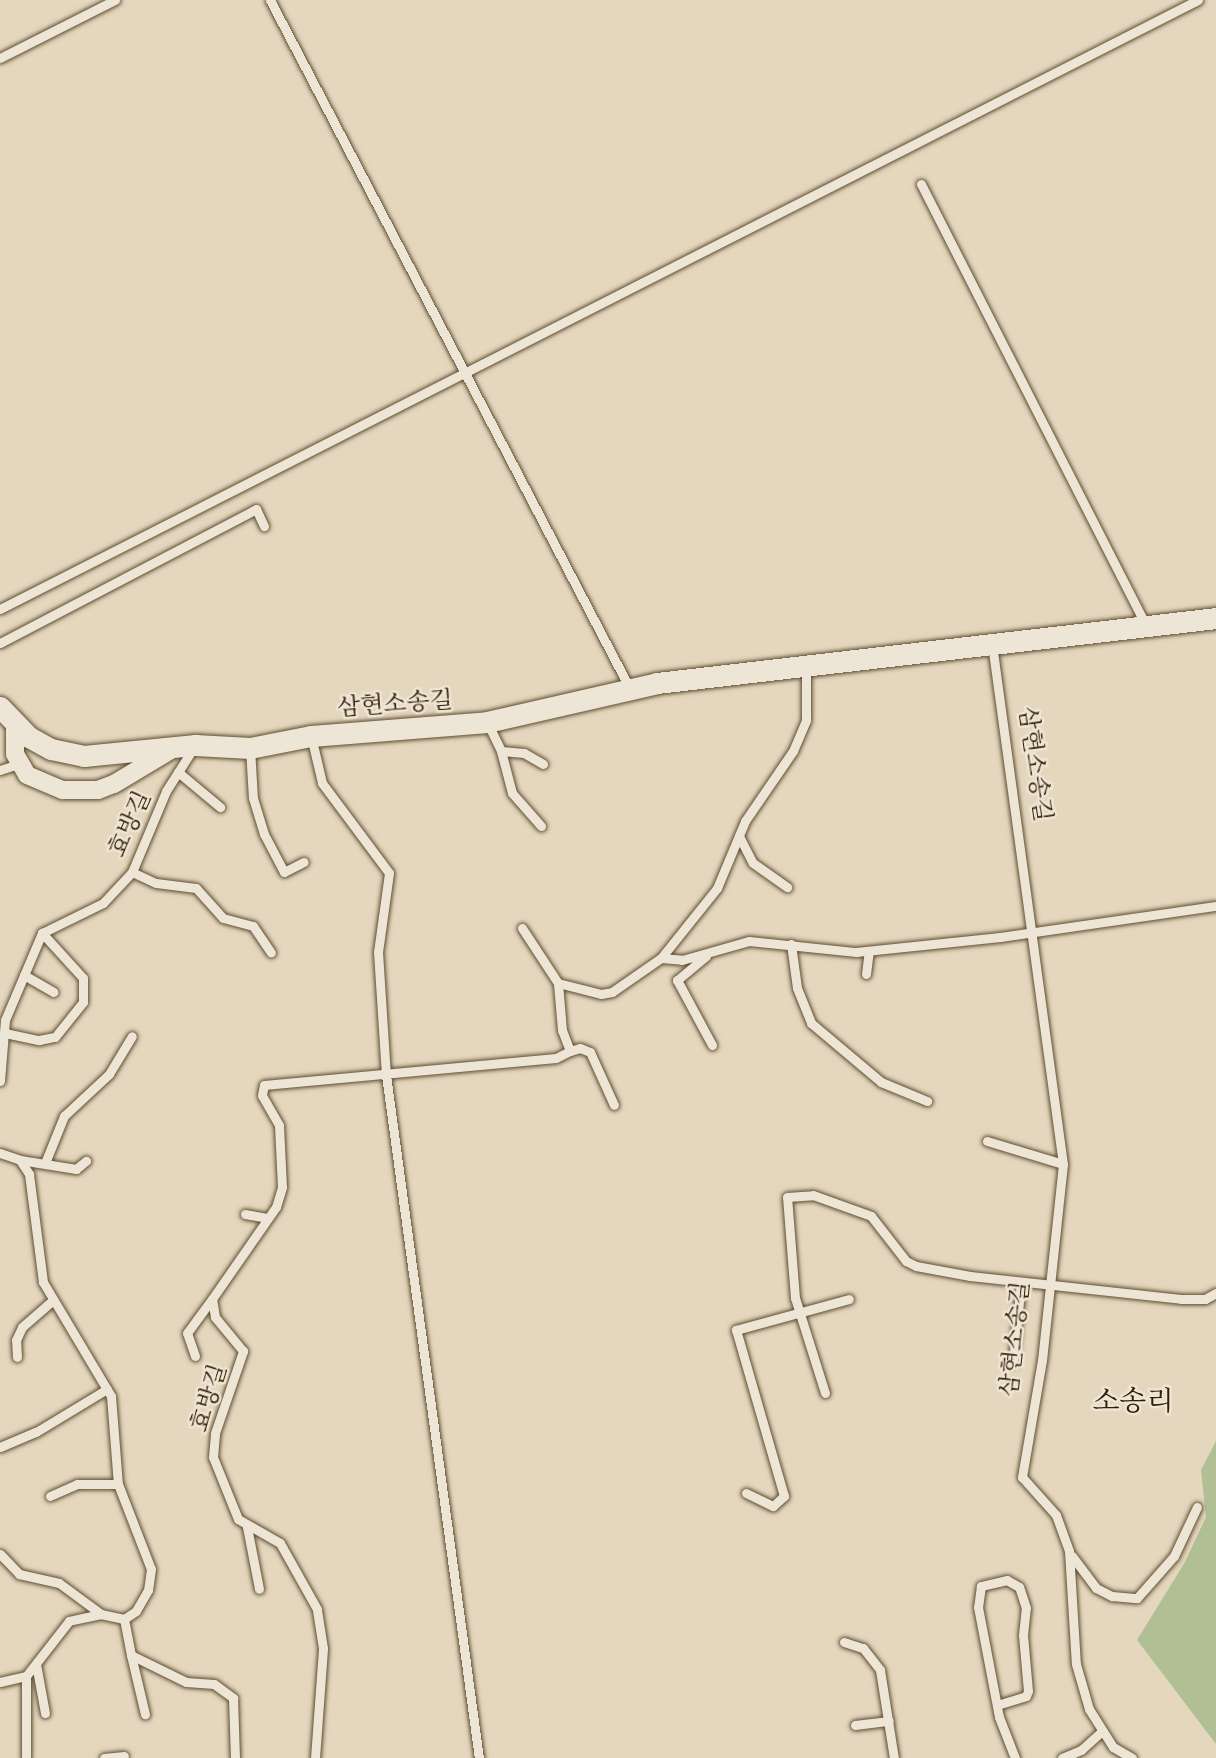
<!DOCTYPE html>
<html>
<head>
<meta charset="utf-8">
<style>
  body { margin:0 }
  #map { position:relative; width:1216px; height:1758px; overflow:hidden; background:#e4d7be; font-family:"IM FELL Double Pica","Noto Serif KR",serif }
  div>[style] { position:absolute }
  .green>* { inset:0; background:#b1bf94 }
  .roads { filter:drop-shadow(0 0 2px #604c31) drop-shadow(0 0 2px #604c31) }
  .service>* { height:9px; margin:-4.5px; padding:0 4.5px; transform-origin:4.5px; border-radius:4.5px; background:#ede5d5 }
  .minor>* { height:18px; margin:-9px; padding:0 9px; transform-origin:9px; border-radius:9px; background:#ede5d5 }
  .tertiary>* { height:21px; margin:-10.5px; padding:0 10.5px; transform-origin:10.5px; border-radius:10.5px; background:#ede5d5 }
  span { translate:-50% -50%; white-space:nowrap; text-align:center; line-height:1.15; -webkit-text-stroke:5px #ede5d5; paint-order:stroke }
  .street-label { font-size:24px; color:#341d02 }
  .quarter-label { font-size:28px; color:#341d02 }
</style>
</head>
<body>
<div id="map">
  <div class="green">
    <i style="clip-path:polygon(1216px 1441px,1216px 1744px,1137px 1640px,1185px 1562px,1206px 1517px,1201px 1470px)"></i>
  </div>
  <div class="roads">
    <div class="service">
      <i style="left:270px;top:0;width:775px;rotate:62.41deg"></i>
      <i style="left:0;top:58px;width:129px;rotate:-26.8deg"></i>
      <i style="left:921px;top:184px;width:495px;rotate:63deg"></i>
      <i style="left:0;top:609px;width:1344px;rotate:-26.95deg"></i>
      <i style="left:0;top:643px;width:289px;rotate:-27.6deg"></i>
      <i style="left:256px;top:509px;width:19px;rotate:65deg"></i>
      <i style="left:992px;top:644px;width:525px;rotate:82.23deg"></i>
      <i style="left:1063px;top:1164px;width:197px;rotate:96.1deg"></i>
      <i style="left:1042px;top:1360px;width:119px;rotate:99.7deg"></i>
      <i style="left:1022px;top:1477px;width:51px;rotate:48.2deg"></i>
      <i style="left:1056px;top:1515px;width:38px;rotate:70deg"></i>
      <i style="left:1069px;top:1551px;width:113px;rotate:86.5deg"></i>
      <i style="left:1076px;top:1664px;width:47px;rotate:73.9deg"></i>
      <i style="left:1089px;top:1709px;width:45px;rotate:57.7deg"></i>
      <i style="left:1113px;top:1747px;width:22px;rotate:30deg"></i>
      <i style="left:488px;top:724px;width:30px;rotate:64deg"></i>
      <i style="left:501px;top:751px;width:43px;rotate:75.3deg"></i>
      <i style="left:512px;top:793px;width:44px;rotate:48.7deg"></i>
      <i style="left:311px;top:736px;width:48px;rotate:76.8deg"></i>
      <i style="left:322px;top:783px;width:112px;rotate:53.3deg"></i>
      <i style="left:389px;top:873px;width:80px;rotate:97.9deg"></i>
      <i style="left:378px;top:952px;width:123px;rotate:86.3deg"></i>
      <i style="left:386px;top:1075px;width:689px;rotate:82.25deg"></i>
      <i style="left:250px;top:748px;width:50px;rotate:86.6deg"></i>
      <i style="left:253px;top:798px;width:38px;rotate:73deg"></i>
      <i style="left:264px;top:834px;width:43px;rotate:62.2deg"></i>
      <i style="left:284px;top:872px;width:22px;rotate:-27deg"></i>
      <i style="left:501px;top:751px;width:23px;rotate:5deg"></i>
      <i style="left:524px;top:753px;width:22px;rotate:30deg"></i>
      <i style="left:0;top:770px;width:20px;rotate:-18deg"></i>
      <i style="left:178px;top:772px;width:55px;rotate:39.8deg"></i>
      <i style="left:739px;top:836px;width:30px;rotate:63deg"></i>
      <i style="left:753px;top:863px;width:42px;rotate:35.2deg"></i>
      <i style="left:132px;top:872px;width:26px;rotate:25deg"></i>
      <i style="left:156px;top:883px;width:40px;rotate:7.1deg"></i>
      <i style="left:196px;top:888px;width:40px;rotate:48deg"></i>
      <i style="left:223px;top:918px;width:31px;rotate:15deg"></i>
      <i style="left:253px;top:926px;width:32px;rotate:56deg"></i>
      <i style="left:522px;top:928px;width:66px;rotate:56.8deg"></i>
      <i style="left:791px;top:944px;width:44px;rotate:82.2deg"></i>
      <i style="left:797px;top:988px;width:38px;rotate:68deg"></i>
      <i style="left:811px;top:1023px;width:92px;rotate:40.1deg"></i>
      <i style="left:881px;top:1082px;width:50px;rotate:22.4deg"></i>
      <i style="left:706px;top:956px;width:38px;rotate:140deg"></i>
      <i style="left:677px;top:980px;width:74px;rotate:61.7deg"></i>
      <i style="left:661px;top:958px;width:90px;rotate:-51.3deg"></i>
      <i style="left:717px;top:888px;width:73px;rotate:-67.3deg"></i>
      <i style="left:745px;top:821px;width:85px;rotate:-55.6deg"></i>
      <i style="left:793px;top:751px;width:34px;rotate:-67deg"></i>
      <i style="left:806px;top:720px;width:54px;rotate:-90deg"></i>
      <i style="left:866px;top:974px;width:23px;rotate:-83deg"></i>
      <i style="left:24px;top:975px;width:34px;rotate:30deg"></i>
      <i style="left:5px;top:1033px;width:35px;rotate:12deg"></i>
      <i style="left:39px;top:1040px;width:16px;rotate:-11deg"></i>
      <i style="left:55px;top:1037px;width:45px;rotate:-51.3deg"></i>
      <i style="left:83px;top:1002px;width:24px;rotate:-90deg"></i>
      <i style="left:83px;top:978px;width:61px;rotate:-132.3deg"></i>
      <i style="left:570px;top:1051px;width:10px;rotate:-17deg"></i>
      <i style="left:580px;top:1048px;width:11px;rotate:22deg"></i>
      <i style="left:590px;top:1052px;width:58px;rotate:65.6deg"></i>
      <i style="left:0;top:1081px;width:61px;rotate:-85.3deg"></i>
      <i style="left:5px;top:1020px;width:95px;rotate:-67deg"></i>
      <i style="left:42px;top:933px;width:68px;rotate:-26.2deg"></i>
      <i style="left:103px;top:903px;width:42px;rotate:-46.9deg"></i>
      <i style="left:132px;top:872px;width:88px;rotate:-67.2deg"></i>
      <i style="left:166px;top:791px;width:52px;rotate:-57.5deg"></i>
      <i style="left:987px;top:1141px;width:79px;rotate:16.8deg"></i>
      <i style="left:0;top:1153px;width:21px;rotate:19deg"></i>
      <i style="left:20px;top:1160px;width:17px;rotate:57deg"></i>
      <i style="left:29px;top:1174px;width:109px;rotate:82.6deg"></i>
      <i style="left:43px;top:1282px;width:133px;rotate:59.2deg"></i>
      <i style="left:111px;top:1396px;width:88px;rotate:85.5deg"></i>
      <i style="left:118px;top:1484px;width:91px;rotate:68.8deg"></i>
      <i style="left:151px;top:1569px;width:21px;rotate:98deg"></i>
      <i style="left:148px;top:1590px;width:24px;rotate:120deg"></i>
      <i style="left:136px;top:1611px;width:14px;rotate:146deg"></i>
      <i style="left:124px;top:1619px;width:24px;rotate:-168deg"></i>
      <i style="left:101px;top:1614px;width:33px;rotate:168deg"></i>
      <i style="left:69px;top:1621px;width:70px;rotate:128deg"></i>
      <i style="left:26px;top:1676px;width:82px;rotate:90deg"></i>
      <i style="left:20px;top:1160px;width:57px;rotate:9.1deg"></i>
      <i style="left:76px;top:1169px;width:13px;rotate:-39deg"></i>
      <i style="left:45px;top:1163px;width:51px;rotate:-68deg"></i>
      <i style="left:64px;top:1116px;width:62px;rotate:-43deg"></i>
      <i style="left:109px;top:1074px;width:44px;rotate:-58.8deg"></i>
      <i style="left:245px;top:1214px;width:22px;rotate:10deg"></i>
      <i style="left:195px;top:1356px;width:24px;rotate:-109deg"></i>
      <i style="left:187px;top:1333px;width:42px;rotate:-53.7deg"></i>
      <i style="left:17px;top:1357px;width:17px;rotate:-93deg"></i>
      <i style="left:16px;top:1340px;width:14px;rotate:-65deg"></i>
      <i style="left:22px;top:1327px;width:40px;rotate:-41deg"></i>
      <i style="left:1013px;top:1362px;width:80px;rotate:-84.3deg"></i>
      <i style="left:825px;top:1393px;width:100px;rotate:-107.5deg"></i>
      <i style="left:795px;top:1298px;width:101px;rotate:-94.5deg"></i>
      <i style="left:787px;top:1197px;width:26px;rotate:-4deg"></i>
      <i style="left:813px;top:1195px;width:62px;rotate:19.9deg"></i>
      <i style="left:871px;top:1216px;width:57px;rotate:52.1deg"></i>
      <i style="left:906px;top:1261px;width:11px;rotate:27deg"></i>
      <i style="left:916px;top:1266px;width:55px;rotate:10.5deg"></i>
      <i style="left:970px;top:1276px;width:212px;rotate:6.2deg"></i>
      <i style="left:1181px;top:1299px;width:24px"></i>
      <i style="left:1205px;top:1299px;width:13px;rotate:-29deg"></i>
      <i style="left:0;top:1447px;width:39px;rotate:-23deg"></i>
      <i style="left:36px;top:1432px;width:83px;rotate:-31.2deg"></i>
      <i style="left:746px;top:1493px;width:30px;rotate:26deg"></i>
      <i style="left:773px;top:1506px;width:15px;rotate:-42deg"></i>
      <i style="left:784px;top:1496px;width:173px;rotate:-106.1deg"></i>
      <i style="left:736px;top:1330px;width:117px;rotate:-15.3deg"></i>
      <i style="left:50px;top:1496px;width:30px;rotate:-24deg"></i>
      <i style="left:77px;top:1484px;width:41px"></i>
      <i style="left:247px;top:1527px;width:63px;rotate:79deg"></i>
      <i style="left:0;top:1554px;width:28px;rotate:46deg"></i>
      <i style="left:19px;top:1574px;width:41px;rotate:12.7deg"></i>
      <i style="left:59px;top:1583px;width:52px;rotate:36.4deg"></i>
      <i style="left:1072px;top:1556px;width:40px;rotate:53deg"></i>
      <i style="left:1096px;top:1588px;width:18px;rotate:27deg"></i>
      <i style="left:1112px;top:1596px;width:25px;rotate:5deg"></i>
      <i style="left:1137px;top:1598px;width:56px;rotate:-48.6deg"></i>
      <i style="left:1174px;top:1556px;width:54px;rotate:-64.9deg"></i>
      <i style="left:124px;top:1619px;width:37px;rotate:79deg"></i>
      <i style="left:131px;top:1655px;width:61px;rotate:26.1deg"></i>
      <i style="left:186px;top:1682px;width:28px;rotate:4deg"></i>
      <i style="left:214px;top:1684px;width:24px;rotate:36deg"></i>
      <i style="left:233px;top:1698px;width:60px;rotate:88.1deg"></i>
      <i style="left:844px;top:1642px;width:20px;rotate:18deg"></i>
      <i style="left:863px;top:1648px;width:28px;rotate:52deg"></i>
      <i style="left:880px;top:1670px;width:89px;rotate:81deg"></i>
      <i style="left:131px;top:1655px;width:61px;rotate:76.7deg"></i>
      <i style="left:36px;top:1664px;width:50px;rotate:79.6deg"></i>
      <i style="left:0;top:1682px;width:27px;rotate:-13deg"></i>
      <i style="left:997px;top:1705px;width:30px;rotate:-17deg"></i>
      <i style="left:1026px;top:1696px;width:5px;rotate:-68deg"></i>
      <i style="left:1028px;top:1691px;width:56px;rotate:-95.1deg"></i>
      <i style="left:1023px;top:1635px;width:27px;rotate:-84deg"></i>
      <i style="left:1026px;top:1608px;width:22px;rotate:-108deg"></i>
      <i style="left:1019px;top:1587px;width:14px;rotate:-150deg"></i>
      <i style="left:1007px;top:1580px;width:27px;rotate:167deg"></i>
      <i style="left:981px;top:1586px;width:21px;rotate:98deg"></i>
      <i style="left:978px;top:1607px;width:112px;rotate:79.2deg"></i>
      <i style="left:999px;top:1717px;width:44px;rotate:68.7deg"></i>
      <i style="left:855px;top:1725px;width:34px;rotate:-7deg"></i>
      <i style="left:104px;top:1758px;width:20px;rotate:-6deg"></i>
      <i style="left:315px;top:1758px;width:110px;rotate:-85.8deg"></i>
      <i style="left:323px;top:1648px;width:39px;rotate:-99deg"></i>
      <i style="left:317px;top:1609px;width:76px;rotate:-119.3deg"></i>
      <i style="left:280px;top:1543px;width:48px;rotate:-150.3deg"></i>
      <i style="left:238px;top:1519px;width:67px;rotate:-112deg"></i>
      <i style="left:213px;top:1457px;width:24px;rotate:-85deg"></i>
      <i style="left:215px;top:1433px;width:87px;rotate:-71.1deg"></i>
      <i style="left:243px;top:1351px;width:44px;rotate:-129.5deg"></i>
      <i style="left:215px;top:1317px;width:18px;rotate:-99deg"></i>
      <i style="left:212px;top:1299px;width:112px;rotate:-55.2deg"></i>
      <i style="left:276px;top:1207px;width:21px;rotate:-73deg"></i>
      <i style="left:282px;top:1187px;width:62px;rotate:-92.8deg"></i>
      <i style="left:279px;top:1125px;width:34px;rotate:-120deg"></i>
      <i style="left:262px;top:1095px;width:10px;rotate:-79deg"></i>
      <i style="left:264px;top:1085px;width:293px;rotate:-5.3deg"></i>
      <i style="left:556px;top:1058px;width:16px;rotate:-27deg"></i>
      <i style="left:570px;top:1051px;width:22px;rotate:-111deg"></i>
      <i style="left:562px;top:1030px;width:47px;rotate:-94.9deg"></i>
      <i style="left:558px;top:983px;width:44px;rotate:14.3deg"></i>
      <i style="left:601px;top:994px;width:11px;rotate:-10deg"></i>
      <i style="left:612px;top:992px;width:60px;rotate:-34.8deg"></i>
      <i style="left:661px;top:958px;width:21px;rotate:5deg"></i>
      <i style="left:682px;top:960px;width:70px;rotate:-15.8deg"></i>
      <i style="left:749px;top:941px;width:108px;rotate:5.9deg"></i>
      <i style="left:856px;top:952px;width:145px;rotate:-5.9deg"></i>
      <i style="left:1000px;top:937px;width:218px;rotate:-8.2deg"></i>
      <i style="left:1062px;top:1758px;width:21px;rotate:-23deg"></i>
      <i style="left:1081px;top:1750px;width:25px;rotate:-42deg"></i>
    </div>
    <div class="minor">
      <i style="left:15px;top:726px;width:28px;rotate:90deg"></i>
      <i style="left:15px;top:754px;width:24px;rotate:60deg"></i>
      <i style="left:27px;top:775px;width:39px;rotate:23deg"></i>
      <i style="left:63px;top:790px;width:35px"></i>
      <i style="left:98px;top:790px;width:17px;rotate:-21deg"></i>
      <i style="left:114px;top:784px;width:70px;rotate:-31deg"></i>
    </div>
    <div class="tertiary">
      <i style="left:0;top:707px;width:42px;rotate:46deg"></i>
      <i style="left:29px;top:737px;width:25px;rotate:29deg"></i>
      <i style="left:51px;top:749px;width:34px;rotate:12deg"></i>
      <i style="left:84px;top:756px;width:112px;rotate:-5.7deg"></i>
      <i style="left:195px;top:745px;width:55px;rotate:3.1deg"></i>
      <i style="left:250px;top:748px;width:62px;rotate:-11.1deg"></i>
      <i style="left:311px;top:736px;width:177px;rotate:-4.5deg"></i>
      <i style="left:487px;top:722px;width:174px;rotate:-12.9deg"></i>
      <i style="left:657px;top:683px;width:563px;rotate:-6.63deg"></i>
    </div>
  </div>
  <div class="street-label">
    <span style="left:395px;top:704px;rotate:-4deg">삼현소송길</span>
    <span style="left:1035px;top:764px;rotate:82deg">삼현소송길</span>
    <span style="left:130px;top:824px;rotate:-66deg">효방길</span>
    <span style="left:1015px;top:1339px;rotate:-84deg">삼현소송길</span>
    <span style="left:209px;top:1398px;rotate:-73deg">효방길</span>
  </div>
  <div class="quarter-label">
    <span style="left:1133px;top:1402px">소송리</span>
  </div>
</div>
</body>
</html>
